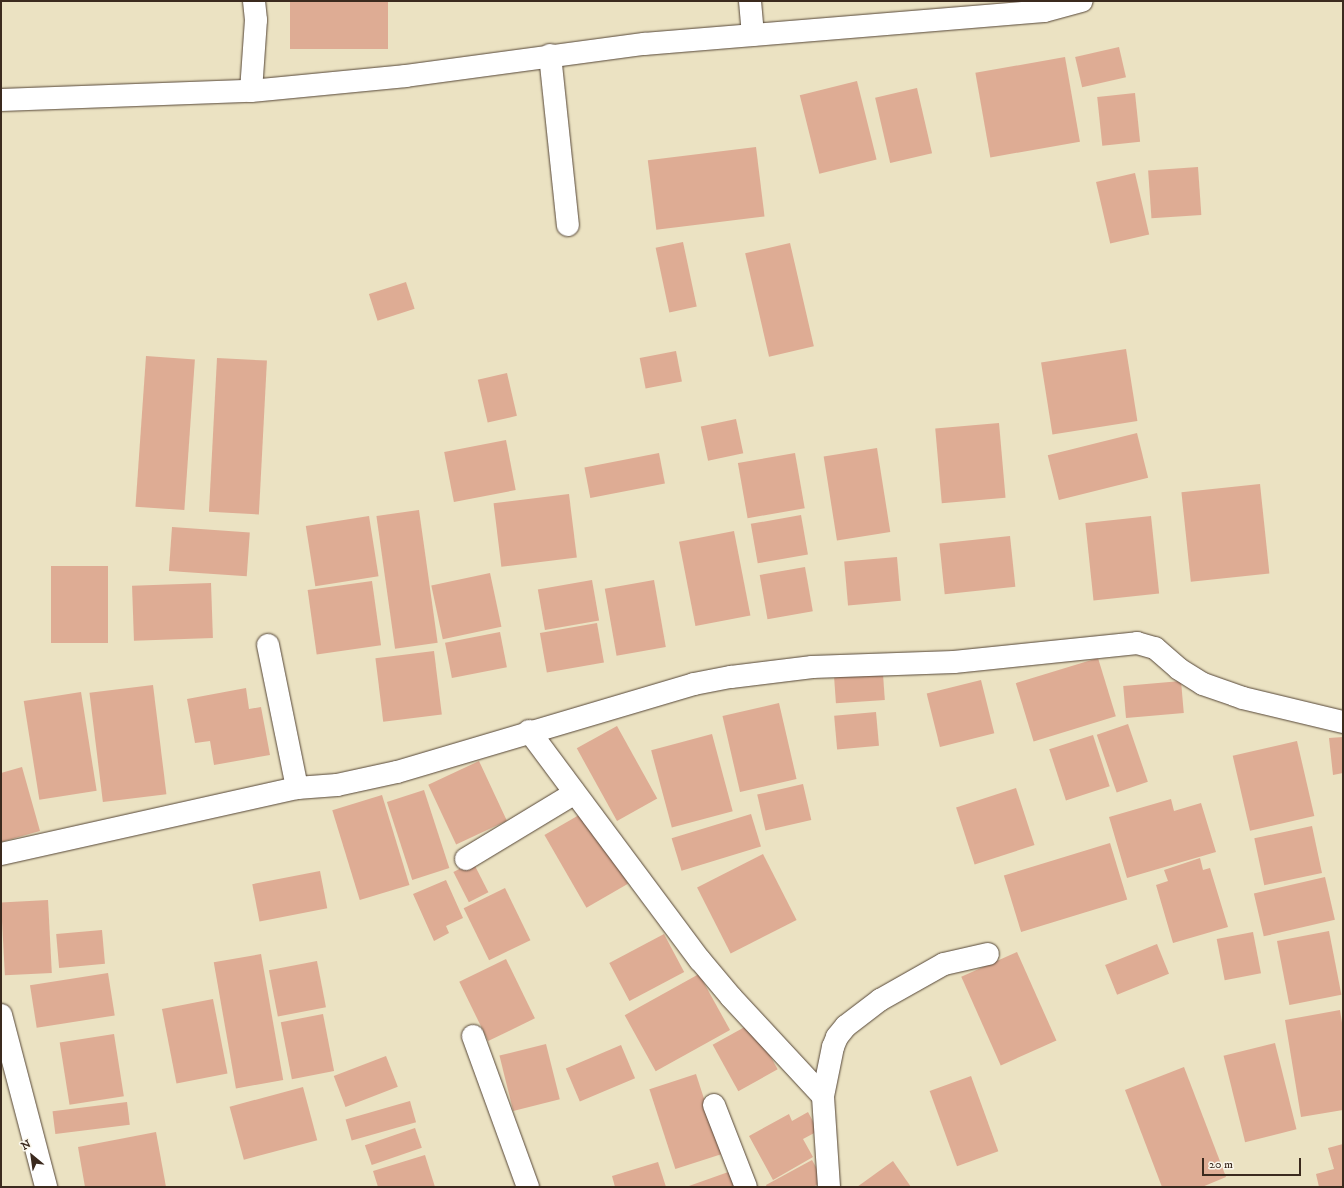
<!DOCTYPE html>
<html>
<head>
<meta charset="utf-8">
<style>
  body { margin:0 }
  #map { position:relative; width:1344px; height:1188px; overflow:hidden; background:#ebe2c2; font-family:"IM FELL DW Pica",serif }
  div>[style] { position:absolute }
  .building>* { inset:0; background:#deac94; transform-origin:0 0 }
  .roads { filter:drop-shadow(0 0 1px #554637) drop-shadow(0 0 1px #554637) }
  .minor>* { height:22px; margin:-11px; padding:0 11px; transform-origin:11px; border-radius:11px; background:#fff }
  span { translate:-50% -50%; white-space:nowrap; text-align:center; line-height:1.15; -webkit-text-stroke:4px #fbf7ec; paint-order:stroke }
  .frame { position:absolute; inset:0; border:2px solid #3b2a1e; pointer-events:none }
  .north { position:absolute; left:12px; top:1136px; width:40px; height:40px; -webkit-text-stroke:3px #fbf7ec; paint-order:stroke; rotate:331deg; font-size:11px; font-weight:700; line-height:16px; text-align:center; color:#3b2a1e }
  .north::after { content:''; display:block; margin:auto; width:14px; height:18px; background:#3b2a1e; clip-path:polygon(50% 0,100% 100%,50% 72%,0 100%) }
  .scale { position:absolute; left:1202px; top:1158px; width:99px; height:18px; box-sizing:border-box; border:2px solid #3b2a1e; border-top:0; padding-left:5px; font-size:12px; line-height:14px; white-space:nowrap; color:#3b2a1e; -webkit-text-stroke:3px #fbf7ec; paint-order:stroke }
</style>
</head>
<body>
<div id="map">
  <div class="building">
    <i style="left:290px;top:1px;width:98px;height:48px"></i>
    <i style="left:1119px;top:47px;width:31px;height:45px;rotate:77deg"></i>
    <i style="left:1065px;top:57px;width:86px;height:91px;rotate:80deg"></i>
    <i style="left:857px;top:81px;width:81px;height:59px;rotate:76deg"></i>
    <i style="left:917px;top:88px;width:67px;height:43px;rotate:77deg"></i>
    <i style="left:1135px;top:93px;width:49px;height:38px;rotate:84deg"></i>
    <i style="left:756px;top:147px;width:70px;height:109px;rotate:83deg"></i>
    <i style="left:1198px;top:167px;width:48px;height:50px;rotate:86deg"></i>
    <i style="left:1135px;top:173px;width:63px;height:40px;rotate:77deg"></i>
    <i style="left:683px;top:242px;width:66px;height:28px;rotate:78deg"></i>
    <i style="left:790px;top:243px;width:106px;height:46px;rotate:77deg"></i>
    <i style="left:406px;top:282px;width:28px;height:39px;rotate:72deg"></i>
    <i style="left:1126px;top:349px;width:73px;height:86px;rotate:81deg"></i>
    <i style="left:676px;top:351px;width:31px;height:37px;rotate:79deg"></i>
    <i style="left:146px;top:356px;width:49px;height:151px;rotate:4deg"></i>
    <i style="left:217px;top:358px;width:50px;height:154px;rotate:3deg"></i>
    <i style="left:507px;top:373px;width:44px;height:30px;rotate:77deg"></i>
    <i style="left:736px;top:419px;width:35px;height:36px;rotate:78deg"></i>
    <i style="left:999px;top:423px;width:75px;height:64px;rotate:85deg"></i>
    <i style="left:1137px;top:433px;width:46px;height:92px;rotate:76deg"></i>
    <i style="left:506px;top:440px;width:51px;height:63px;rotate:79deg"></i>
    <i style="left:877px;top:448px;width:85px;height:54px;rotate:81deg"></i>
    <i style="left:659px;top:453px;width:31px;height:76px;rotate:79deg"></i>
    <i style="left:795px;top:453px;width:56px;height:58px;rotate:80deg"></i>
    <i style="left:1260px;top:484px;width:90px;height:79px;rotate:84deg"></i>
    <i style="left:569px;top:494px;width:64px;height:76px;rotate:83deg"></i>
    <i style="left:419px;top:510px;width:134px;height:43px;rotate:82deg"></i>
    <i style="left:801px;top:515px;width:40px;height:51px;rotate:80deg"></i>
    <i style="left:369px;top:516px;width:61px;height:64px;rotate:81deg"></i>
    <i style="left:1151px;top:516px;width:78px;height:66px;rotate:84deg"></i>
    <i style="left:172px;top:527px;width:78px;height:44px;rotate:4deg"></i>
    <i style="left:734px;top:531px;width:86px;height:56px;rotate:79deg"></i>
    <i style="left:1010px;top:536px;width:51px;height:71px;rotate:84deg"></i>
    <i style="left:897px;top:557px;width:44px;height:53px;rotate:85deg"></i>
    <i style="left:108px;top:566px;width:77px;height:57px;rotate:90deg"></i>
    <i style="left:805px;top:567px;width:45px;height:46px;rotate:80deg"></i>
    <i style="left:490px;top:573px;width:55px;height:60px;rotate:78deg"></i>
    <i style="left:592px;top:580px;width:41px;height:55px;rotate:80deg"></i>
    <i style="left:654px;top:580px;width:68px;height:50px;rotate:80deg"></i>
    <i style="left:372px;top:581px;width:65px;height:65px;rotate:82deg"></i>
    <i style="left:211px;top:583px;width:55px;height:79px;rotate:88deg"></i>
    <i style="left:597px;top:623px;width:40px;height:58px;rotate:80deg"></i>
    <i style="left:500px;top:632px;width:36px;height:56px;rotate:79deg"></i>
    <i style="left:434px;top:651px;width:64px;height:59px;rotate:83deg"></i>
    <i style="left:1098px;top:658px;width:61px;height:86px;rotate:73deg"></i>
    <i style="left:883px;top:674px;width:26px;height:49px;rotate:86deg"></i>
    <i style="left:981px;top:680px;width:55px;height:56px;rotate:76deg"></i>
    <i style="left:1181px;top:681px;width:32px;height:58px;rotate:85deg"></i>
    <i style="left:153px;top:685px;width:110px;height:64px;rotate:83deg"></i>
    <i style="clip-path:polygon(246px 688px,249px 709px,261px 707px,270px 755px,214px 765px,210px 741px,195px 743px,187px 699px)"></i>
    <i style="left:81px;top:692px;width:100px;height:58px;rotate:81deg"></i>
    <i style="left:779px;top:703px;width:78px;height:58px;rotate:77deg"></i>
    <i style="left:876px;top:712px;width:34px;height:42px;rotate:85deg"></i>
    <i style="left:1128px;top:724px;width:61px;height:33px;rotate:71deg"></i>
    <i style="left:617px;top:726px;width:83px;height:46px;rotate:61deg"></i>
    <i style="left:712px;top:734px;width:80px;height:63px;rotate:75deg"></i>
    <i style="left:1093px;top:735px;width:54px;height:46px;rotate:72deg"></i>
    <i style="clip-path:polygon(1343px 737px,1343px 773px,1333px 775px,1329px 738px)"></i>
    <i style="left:1297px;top:741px;width:77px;height:66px;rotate:77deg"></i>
    <i style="left:479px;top:761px;width:66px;height:56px;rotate:65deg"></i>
    <i style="clip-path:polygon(22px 767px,40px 831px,1px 842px,1px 773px)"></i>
    <i style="left:803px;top:784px;width:37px;height:47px;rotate:77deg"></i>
    <i style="left:1016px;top:788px;width:60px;height:63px;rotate:72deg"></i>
    <i style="left:424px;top:790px;width:82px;height:39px;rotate:72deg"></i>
    <i style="left:382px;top:795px;width:94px;height:52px;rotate:73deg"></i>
    <i style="clip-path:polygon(1171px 799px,1174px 811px,1201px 803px,1216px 852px,1127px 878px,1109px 817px)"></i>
    <i style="left:586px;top:811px;width:84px;height:48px;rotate:60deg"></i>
    <i style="left:751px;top:814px;width:34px;height:83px;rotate:73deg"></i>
    <i style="left:1312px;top:826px;width:48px;height:59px;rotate:78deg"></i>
    <i style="left:1110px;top:843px;width:59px;height:111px;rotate:73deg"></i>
    <i style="left:763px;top:854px;width:74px;height:74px;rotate:63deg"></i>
    <i style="clip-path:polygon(1200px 858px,1203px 870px,1210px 868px,1228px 927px,1173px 943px,1156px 885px,1168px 881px,1164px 870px)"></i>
    <i style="left:473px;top:862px;width:34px;height:22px;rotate:63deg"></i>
    <i style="left:320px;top:871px;width:38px;height:69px;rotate:79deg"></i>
    <i style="left:1325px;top:877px;width:44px;height:73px;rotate:77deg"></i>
    <i style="clip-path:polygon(446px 880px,463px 918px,446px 926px,449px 933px,434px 941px,413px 894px)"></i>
    <i style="left:505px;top:888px;width:58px;height:46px;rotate:64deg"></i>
    <i style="left:48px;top:900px;width:73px;height:47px;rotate:87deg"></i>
    <i style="left:102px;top:930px;width:34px;height:46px;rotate:85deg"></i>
    <i style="left:1329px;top:931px;width:65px;height:53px;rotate:79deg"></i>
    <i style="left:1253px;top:932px;width:42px;height:37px;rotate:79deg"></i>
    <i style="left:664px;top:934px;width:43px;height:62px;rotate:62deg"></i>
    <i style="left:1157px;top:944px;width:32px;height:56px;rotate:68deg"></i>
    <i style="left:1017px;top:952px;width:97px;height:61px;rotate:66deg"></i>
    <i style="left:261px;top:954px;width:128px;height:48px;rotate:80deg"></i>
    <i style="left:506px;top:959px;width:66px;height:52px;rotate:64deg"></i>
    <i style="left:317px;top:961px;width:47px;height:49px;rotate:79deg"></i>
    <i style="left:108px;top:973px;width:43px;height:79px;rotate:81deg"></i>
    <i style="left:699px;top:974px;width:64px;height:85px;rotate:61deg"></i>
    <i style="left:213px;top:999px;width:76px;height:52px;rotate:79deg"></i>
    <i style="clip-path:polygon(1340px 1010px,1343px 1029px,1343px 1110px,1301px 1117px,1285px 1020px)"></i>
    <i style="left:323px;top:1014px;width:58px;height:43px;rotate:79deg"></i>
    <i style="left:752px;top:1023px;width:53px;height:45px;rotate:61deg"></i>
    <i style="left:114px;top:1034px;width:63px;height:55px;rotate:81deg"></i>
    <i style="left:1275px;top:1043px;width:89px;height:53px;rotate:76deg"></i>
    <i style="left:546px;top:1044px;width:57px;height:48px;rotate:76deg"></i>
    <i style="left:621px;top:1045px;width:36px;height:60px;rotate:67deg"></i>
    <i style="left:386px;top:1056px;width:33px;height:56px;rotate:69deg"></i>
    <i style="clip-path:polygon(1184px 1067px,1226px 1177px,1202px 1187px,1162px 1187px,1125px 1090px)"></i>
    <i style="left:696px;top:1074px;width:84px;height:49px;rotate:72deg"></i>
    <i style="left:971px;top:1076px;width:80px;height:44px;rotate:70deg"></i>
    <i style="left:303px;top:1087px;width:55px;height:76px;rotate:75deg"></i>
    <i style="left:410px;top:1101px;width:22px;height:67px;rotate:74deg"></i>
    <i style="left:127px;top:1102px;width:23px;height:75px;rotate:83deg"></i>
    <i style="clip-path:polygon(808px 1112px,818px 1131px,803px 1139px,813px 1157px,773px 1180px,749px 1136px,789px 1114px,792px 1121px)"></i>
    <i style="left:415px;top:1128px;width:21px;height:53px;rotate:71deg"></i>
    <i style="clip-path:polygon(156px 1132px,166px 1187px,85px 1187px,78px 1147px)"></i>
    <i style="clip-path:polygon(1343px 1144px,1343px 1187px,1319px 1187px,1316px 1174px,1334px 1169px,1328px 1148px)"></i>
    <i style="clip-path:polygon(425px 1155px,435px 1187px,378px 1187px,373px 1171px)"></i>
    <i style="clip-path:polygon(812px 1160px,824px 1181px,813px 1187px,767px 1187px,766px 1185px)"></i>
    <i style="clip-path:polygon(893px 1161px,911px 1187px,857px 1187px)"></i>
    <i style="clip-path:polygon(658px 1162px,666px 1187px,615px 1187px,612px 1176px)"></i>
    <i style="clip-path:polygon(734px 1170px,739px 1187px,686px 1187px)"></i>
  </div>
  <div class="roads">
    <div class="minor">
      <i style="left:750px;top:1px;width:34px;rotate:85deg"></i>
      <i style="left:550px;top:55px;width:171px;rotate:84deg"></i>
      <i style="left:251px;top:91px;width:71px;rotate:-86deg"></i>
      <i style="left:256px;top:20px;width:19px;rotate:-96deg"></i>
      <i style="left:1px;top:100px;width:250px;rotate:-2.1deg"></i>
      <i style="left:251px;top:91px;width:156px;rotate:-5.5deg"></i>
      <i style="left:406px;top:76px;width:240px;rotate:-7.7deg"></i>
      <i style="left:644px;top:44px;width:401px;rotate:-4.7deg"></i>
      <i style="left:1044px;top:11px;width:39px;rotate:-15deg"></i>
      <i style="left:268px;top:645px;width:146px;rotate:78.5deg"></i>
      <i style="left:529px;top:731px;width:286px;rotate:53.3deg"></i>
      <i style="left:700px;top:960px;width:48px;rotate:50deg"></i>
      <i style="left:731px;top:997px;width:135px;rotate:47.1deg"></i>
      <i style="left:1px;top:854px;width:303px;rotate:-12.6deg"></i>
      <i style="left:297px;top:788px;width:40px;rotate:-4.3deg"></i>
      <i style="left:337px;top:785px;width:61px;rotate:-12.2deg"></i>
      <i style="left:397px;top:772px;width:310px;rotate:-16.5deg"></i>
      <i style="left:694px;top:684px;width:38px;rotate:-11deg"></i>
      <i style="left:731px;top:677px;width:82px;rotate:-7deg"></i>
      <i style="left:812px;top:667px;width:142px;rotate:-2deg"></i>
      <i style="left:954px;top:662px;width:184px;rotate:-5.9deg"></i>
      <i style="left:1137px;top:643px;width:19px;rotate:16deg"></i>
      <i style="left:1155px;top:648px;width:32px;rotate:41deg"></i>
      <i style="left:1179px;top:669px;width:28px;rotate:32deg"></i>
      <i style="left:1203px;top:684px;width:42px;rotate:19.3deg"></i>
      <i style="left:1243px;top:698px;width:103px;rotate:13.5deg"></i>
      <i style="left:466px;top:859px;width:127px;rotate:-31.2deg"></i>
      <i style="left:1px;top:1015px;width:178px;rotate:75.3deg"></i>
      <i style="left:473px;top:1036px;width:161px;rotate:70deg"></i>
      <i style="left:714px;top:1105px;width:88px;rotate:68.7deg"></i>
      <i style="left:829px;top:1187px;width:91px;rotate:-93.8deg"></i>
      <i style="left:823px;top:1096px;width:50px;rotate:-78.5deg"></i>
      <i style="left:833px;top:1047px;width:11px;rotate:-68deg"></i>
      <i style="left:837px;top:1037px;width:14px;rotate:-51deg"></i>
      <i style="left:846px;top:1026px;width:43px;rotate:-37.4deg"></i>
      <i style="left:880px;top:1000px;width:73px;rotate:-29.4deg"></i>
      <i style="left:944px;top:964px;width:45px;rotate:-12.8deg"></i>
    </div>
  </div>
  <div class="frame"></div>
  <div class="north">N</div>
  <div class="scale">20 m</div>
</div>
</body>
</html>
